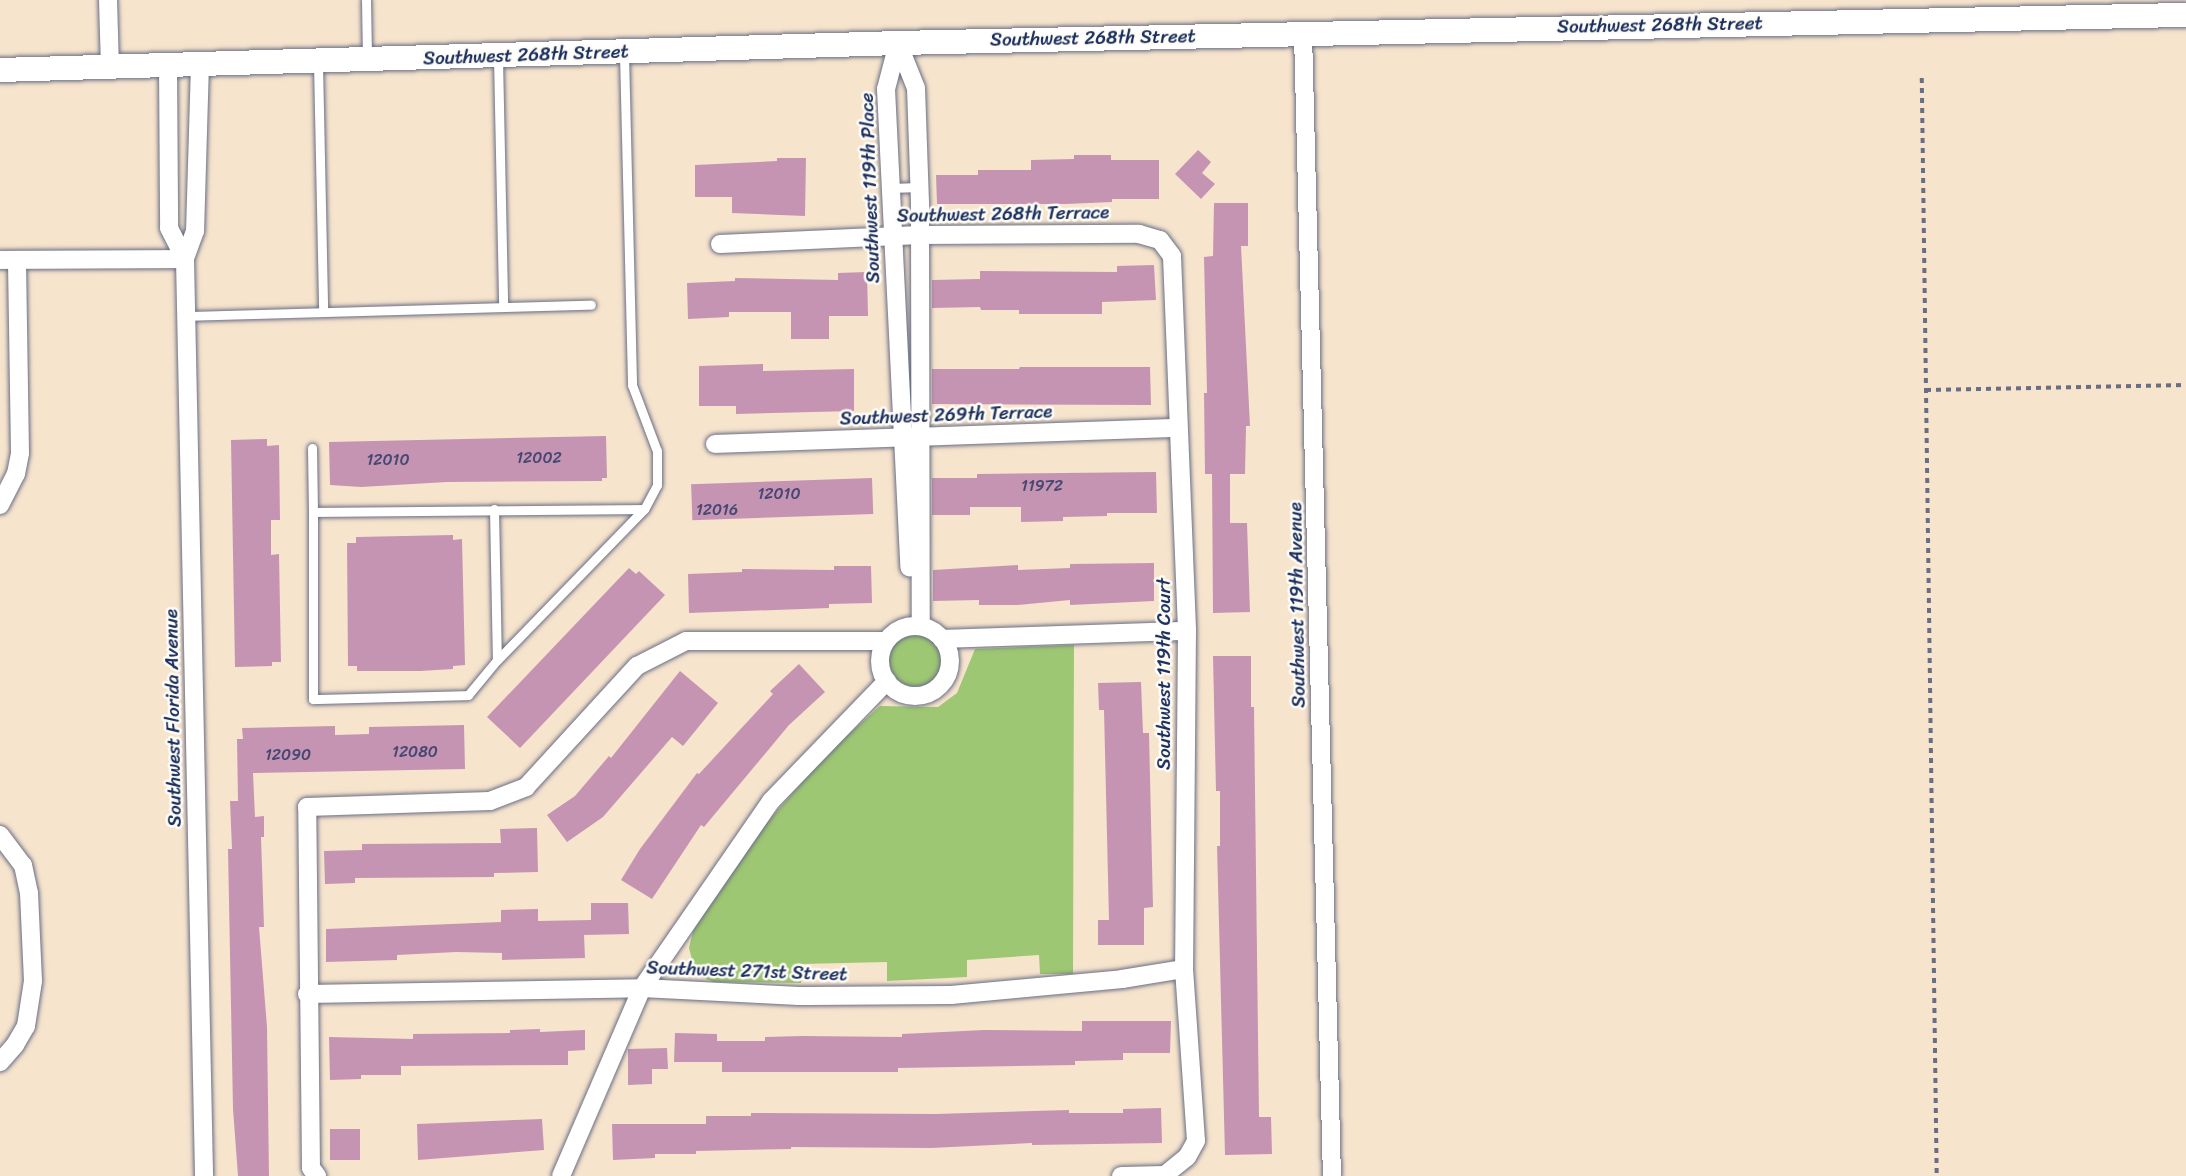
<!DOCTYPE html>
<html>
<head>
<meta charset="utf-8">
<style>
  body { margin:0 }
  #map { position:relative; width:2186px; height:1176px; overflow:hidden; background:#f7e4cd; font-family:Sriracha,sans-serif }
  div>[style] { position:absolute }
  .green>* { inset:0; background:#9ec773 }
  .round { border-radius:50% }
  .building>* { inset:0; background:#c594b3; transform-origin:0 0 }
  .path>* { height:3.5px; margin-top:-1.75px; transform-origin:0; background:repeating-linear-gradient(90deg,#686e85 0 5px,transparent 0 10px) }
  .roads { filter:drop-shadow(0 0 2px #686e85) drop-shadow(0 0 2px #686e85) }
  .lane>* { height:9px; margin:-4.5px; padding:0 4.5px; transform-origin:4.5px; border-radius:4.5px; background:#fff }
  .street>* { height:18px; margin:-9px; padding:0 9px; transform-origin:9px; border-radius:9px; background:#fff }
  .street>.ring { margin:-9px; padding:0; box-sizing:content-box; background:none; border:18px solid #fff; border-radius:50% }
  .secondary>* { height:24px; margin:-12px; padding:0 12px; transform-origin:12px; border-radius:12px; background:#fff }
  span { translate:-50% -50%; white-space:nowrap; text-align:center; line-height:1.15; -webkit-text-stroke:5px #fdfcf7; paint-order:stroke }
  .number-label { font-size:16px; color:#464873 }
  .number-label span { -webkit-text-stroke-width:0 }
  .street-label { font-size:19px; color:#1b2f5e }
</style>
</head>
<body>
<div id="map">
  <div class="green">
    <i class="round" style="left:889px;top:633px;width:54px;height:54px"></i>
    <i style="clip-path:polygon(1074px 645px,1073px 974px,1040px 974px,1039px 955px,967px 960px,967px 977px,887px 981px,887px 962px,801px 964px,801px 983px,714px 982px,696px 975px,689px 948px,693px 931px,756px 835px,827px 754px,880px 706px,938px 707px,957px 693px,975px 649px)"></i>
  </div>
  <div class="building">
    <i style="clip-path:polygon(1198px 150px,1211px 162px,1202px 173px,1215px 184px,1201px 199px,1175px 174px)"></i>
    <i style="clip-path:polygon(1074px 155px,1111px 155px,1111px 160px,1159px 160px,1159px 199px,1112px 199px,1112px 202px,1066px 204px,937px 204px,936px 175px,978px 175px,978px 170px,1031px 170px,1031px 160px,1074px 159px)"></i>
    <i style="clip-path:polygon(777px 158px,806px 158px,805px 216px,732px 213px,732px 197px,695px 197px,695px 165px,777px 161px)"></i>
    <i style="clip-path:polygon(1214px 203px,1248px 203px,1248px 246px,1241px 246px,1250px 426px,1246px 426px,1245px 474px,1230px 474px,1230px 523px,1247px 523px,1250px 612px,1213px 613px,1212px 474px,1205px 474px,1204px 393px,1207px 393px,1204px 257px,1213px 256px)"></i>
    <i style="clip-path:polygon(1154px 265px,1156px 300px,1102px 302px,1102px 314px,1019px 314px,1019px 310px,981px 310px,980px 307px,932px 308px,932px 280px,980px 279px,980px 271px,1117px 272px,1117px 266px)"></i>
    <i style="clip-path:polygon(867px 272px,868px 316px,829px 316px,829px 339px,791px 339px,791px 312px,729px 312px,729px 317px,688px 319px,687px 283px,735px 281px,735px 278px,838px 280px,838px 273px)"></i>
    <i style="clip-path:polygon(763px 364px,763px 371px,854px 369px,854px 411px,736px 414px,736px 406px,699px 406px,699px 366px)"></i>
    <i style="clip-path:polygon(1020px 367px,1150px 367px,1151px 405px,932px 404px,932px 369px,1019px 369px)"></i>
    <i style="clip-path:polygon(606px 436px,607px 478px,602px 478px,602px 481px,447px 482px,361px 487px,330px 485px,329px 442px)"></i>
    <i style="clip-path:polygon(267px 439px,267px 446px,279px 445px,280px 520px,271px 520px,271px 555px,279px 554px,281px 662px,272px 662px,272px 666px,235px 667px,231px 440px)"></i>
    <i style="clip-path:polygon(1156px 472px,1157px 513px,1107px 513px,1107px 516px,1063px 517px,1063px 521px,1021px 522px,1021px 507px,970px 507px,970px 515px,932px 515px,932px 478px,977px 478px,977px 474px)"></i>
    <i style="left:872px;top:478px;width:36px;height:181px;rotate:88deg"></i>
    <i style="clip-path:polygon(453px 535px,453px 540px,462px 539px,465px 665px,453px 666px,453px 669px,420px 671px,357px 671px,357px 666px,348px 666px,347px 543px,356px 543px,356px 537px)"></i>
    <i style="clip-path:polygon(1154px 563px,1154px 601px,1070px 605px,1070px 600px,1018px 605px,979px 605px,979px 600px,933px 601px,933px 570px,1018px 565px,1018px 570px,1070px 568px,1070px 564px)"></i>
    <i style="clip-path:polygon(834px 566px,871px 566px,872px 603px,829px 604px,829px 608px,689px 613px,688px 574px,742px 572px,742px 569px,834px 570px)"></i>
    <i style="clip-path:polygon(629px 568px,636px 574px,639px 571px,665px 595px,520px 748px,487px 717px)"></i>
    <i style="clip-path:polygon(1213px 656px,1251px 656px,1251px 707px,1254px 707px,1259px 1117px,1271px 1117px,1272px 1154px,1225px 1155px,1217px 846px,1220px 846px,1220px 791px,1216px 791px)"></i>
    <i style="clip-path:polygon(799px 664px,825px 692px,789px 725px,704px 827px,701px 825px,652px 899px,621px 880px,640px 849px,697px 773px,699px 774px,773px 694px,770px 691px)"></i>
    <i style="clip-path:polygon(680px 671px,718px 703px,683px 746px,672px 737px,603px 817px,567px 842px,547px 815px,575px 796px,609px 756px,611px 758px)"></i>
    <i style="clip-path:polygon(1141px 682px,1143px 733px,1149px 733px,1153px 907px,1144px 908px,1144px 945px,1098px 945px,1098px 920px,1109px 920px,1104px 710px,1099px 710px,1098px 683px)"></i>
    <i style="clip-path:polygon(464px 725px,465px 769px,253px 773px,255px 817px,264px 816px,264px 837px,261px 837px,264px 927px,259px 927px,267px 1027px,269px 1176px,238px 1176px,233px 1109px,228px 849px,232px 849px,230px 801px,238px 801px,237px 739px,243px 739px,242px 728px,335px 726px,335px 735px,369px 734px,369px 727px)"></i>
    <i style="clip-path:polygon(537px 828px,538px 872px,494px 873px,494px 877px,355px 878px,355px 883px,325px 884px,324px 851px,362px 850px,362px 844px,501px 843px,500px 829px)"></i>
    <i style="clip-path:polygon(591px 903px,628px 903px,629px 934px,584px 935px,585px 958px,502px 960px,502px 953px,456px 952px,397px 955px,397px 960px,326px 962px,326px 929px,501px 922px,501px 910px,538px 909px,538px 921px,591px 920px)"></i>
    <i style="clip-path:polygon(1082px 1021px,1171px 1021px,1170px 1053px,1123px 1053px,1123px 1060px,1075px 1061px,1075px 1065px,898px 1068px,898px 1072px,722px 1072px,722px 1062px,674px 1062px,675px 1033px,717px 1034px,717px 1041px,765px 1041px,765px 1037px,802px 1036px,902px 1037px,902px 1034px,984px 1030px,1082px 1031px)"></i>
    <i style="clip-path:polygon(540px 1029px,540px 1032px,585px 1030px,585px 1050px,568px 1051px,568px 1065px,401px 1066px,401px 1075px,361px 1075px,361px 1079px,330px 1080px,329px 1037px,413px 1039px,413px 1034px,510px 1033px,510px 1030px)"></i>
    <i style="clip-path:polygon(667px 1048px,668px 1069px,652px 1069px,652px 1084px,628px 1085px,628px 1049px)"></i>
    <i style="clip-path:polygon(1161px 1108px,1162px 1143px,1032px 1145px,1032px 1143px,931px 1148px,791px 1147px,791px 1149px,696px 1151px,696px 1154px,655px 1154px,655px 1158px,613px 1160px,612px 1124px,706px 1124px,706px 1116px,751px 1116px,751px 1113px,936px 1114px,1069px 1110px,1069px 1113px,1123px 1113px,1123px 1109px)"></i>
    <i style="clip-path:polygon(542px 1119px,544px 1150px,418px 1160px,417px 1124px)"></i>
    <i style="left:330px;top:1129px;width:30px;height:31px"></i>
  </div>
  <div class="path">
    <i style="left:1922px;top:78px;width:1098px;rotate:89.22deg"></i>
    <i style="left:1926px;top:390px;width:260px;rotate:-1.1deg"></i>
  </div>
  <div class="roads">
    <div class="lane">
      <i style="left:366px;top:0;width:58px;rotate:89deg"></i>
      <i style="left:624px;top:54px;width:331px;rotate:88.6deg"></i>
      <i style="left:632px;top:385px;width:71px;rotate:69.3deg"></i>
      <i style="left:657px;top:451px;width:34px;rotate:90deg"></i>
      <i style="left:657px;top:485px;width:27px;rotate:118deg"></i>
      <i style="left:644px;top:509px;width:211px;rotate:134.2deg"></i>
      <i style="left:497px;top:660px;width:45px;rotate:129.6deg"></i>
      <i style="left:468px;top:695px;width:155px;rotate:178.5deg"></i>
      <i style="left:313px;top:699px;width:187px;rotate:-90deg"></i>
      <i style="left:313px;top:512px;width:331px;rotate:-0.5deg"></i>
      <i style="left:498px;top:58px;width:249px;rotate:88.8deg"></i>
      <i style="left:318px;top:63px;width:249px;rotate:88.8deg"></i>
      <i style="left:890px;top:188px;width:30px;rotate:-2deg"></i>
      <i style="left:186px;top:316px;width:405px;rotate:-1.6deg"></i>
      <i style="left:312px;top:448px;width:64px;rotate:89.1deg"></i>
      <i style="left:494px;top:509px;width:151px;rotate:88.9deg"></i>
    </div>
    <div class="street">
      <i style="left:108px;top:0;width:68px;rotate:88.3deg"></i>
      <i style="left:1303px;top:33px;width:1143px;rotate:88.55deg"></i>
      <i style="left:898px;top:43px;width:48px;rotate:68.2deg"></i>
      <i style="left:916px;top:88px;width:114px;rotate:88deg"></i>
      <i style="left:920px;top:202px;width:424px;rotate:89.9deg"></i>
      <i style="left:898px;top:43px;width:48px;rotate:104.6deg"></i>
      <i style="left:886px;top:89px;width:479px;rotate:87.2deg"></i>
      <i style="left:200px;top:64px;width:167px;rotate:91.7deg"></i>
      <i style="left:195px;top:231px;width:30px;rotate:110deg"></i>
      <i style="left:185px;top:259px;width:917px;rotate:88.81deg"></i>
      <i style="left:168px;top:65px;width:163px;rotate:89.6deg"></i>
      <i style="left:169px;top:228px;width:35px;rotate:63deg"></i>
      <i style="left:720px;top:244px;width:200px;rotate:-2.6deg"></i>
      <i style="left:920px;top:235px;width:219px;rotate:-0.3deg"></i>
      <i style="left:1139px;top:234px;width:22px;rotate:16deg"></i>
      <i style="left:1160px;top:240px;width:20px;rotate:53deg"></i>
      <i style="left:1172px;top:256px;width:375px;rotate:87.7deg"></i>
      <i style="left:1187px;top:631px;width:338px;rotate:90.5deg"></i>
      <i style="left:1184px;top:969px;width:172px;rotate:86deg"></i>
      <i style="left:1196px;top:1141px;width:18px;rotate:119deg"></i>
      <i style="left:1187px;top:1157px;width:28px;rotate:141deg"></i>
      <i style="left:1165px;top:1175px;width:44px;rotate:178.7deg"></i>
      <i style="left:0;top:260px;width:185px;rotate:-0.3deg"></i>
      <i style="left:715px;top:444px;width:463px;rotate:-2deg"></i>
      <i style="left:0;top:505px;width:35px;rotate:-63deg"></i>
      <i style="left:16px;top:474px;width:21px;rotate:-79deg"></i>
      <i style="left:20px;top:453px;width:193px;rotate:-90.9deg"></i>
      <i class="ring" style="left:880px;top:626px;width:52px;height:52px"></i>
      <i style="left:942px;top:639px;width:245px;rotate:-1.9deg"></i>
      <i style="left:0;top:835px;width:38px;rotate:53deg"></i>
      <i style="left:23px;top:865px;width:29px;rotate:78deg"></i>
      <i style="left:29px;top:893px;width:88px;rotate:87.4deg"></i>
      <i style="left:33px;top:981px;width:46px;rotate:98.8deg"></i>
      <i style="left:26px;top:1026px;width:22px;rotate:120deg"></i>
      <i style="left:15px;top:1045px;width:23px;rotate:131deg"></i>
      <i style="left:307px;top:994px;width:335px;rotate:-1deg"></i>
      <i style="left:642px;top:988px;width:157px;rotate:2.9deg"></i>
      <i style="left:799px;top:996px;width:152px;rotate:-0.4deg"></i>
      <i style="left:951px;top:995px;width:172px;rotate:-5.3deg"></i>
      <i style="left:1122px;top:979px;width:63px;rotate:-9.2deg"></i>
      <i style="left:317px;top:1176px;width:10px;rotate:-127deg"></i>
      <i style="left:311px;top:1168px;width:361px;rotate:-90.6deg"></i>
      <i style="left:307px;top:807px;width:183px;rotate:-1.9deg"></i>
      <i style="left:490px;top:801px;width:39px;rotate:-21deg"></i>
      <i style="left:526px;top:787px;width:164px;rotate:-47.5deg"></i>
      <i style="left:637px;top:666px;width:55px;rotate:-27deg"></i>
      <i style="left:686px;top:641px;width:200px"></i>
      <i style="left:561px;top:1176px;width:205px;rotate:-66.7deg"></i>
      <i style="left:642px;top:988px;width:227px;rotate:-55.4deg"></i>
      <i style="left:771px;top:801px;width:167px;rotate:-46deg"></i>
    </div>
    <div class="secondary">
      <i style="left:0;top:70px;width:898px;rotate:-1.72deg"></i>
      <i style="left:898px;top:43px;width:1288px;rotate:-1.25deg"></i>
    </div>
  </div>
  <div class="number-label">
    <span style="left:539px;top:458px">12002</span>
    <span style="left:388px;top:460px">12010</span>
    <span style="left:1042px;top:486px">11972</span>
    <span style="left:779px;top:494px">12010</span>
    <span style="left:717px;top:510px">12016</span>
    <span style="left:415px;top:752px">12080</span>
    <span style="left:288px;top:755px">12090</span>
  </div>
  <div class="street-label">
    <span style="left:1660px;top:25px;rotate:-1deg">Southwest 268th Street</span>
    <span style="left:1093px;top:38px;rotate:-1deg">Southwest 268th Street</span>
    <span style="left:526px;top:55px;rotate:-2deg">Southwest 268th Street</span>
    <span style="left:870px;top:188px;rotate:-92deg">Southwest 119th Place</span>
    <span style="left:1003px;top:214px;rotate:-1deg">Southwest 268th Terrace</span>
    <span style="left:946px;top:415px;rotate:-2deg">Southwest 269th Terrace</span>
    <span style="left:1297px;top:605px;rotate:-91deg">Southwest 119th Avenue</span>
    <span style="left:1164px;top:674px;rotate:-90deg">Southwest 119th Court</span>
    <span style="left:173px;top:718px;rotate:-91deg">Southwest Florida Avenue</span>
    <span style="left:747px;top:971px;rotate:2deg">Southwest 271st Street</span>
  </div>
</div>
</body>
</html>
